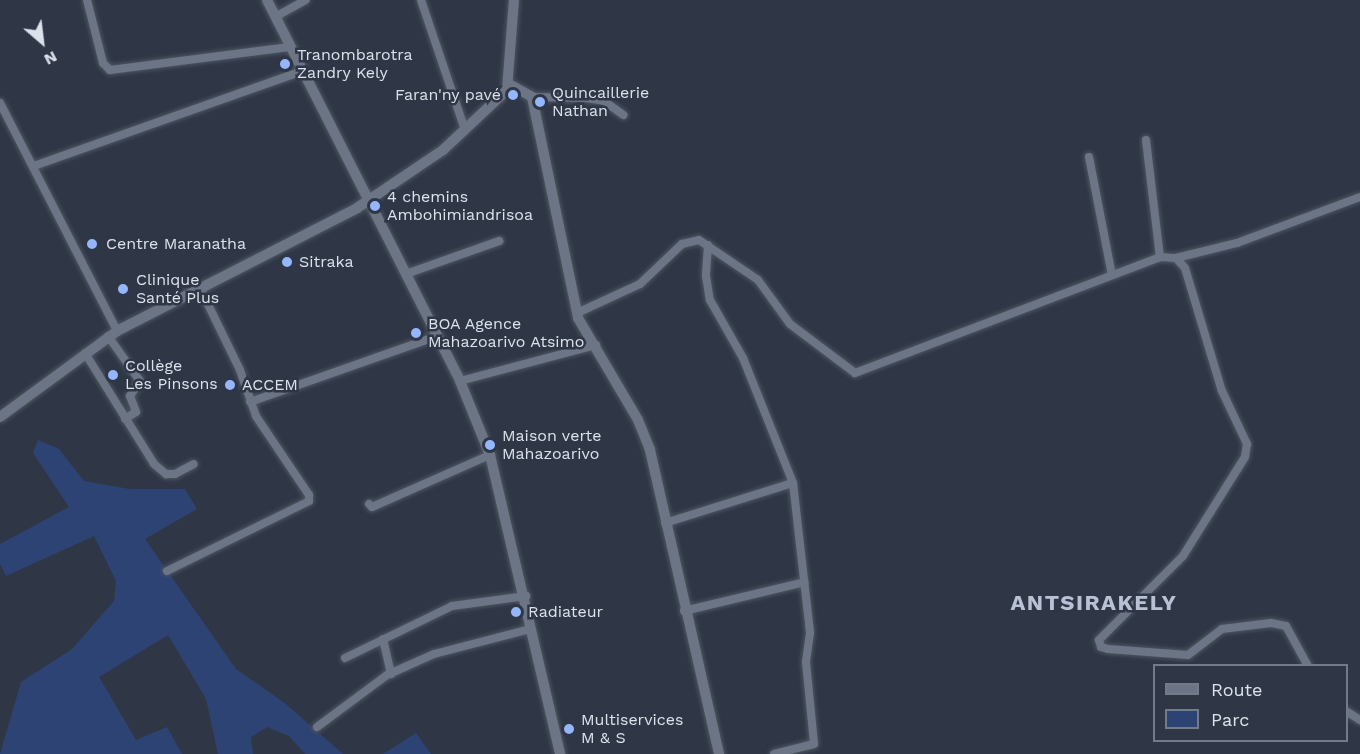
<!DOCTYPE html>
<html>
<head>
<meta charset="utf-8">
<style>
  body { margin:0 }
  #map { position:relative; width:1360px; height:754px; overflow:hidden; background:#2f3746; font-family:"Work Sans",sans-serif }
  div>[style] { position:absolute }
  .green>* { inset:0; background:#2d4374 }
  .roads { filter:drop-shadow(0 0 2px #4e5561) drop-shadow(0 0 2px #4e5561) }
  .street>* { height:8px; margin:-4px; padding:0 4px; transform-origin:4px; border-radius:4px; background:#6c7586 }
  .secondary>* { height:10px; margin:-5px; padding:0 5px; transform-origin:5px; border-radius:5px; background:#6c7586 }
  .dots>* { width:16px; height:16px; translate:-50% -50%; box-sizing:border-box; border:3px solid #2f3746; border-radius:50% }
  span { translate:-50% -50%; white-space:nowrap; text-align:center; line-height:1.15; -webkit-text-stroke:5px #2f3746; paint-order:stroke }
  .poi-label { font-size:16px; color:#dce1eb }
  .left { translate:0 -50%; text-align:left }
  .right { translate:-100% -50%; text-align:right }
  .district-label { font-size:22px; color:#b9c2d5; font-weight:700; letter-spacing:1.5px }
  .legend { position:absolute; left:1153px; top:664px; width:195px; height:78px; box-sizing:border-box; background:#2f3746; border:2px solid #747b88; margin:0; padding:8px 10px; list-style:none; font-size:18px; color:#dce1eb }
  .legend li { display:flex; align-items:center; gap:12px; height:30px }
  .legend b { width:30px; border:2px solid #747b88 }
  .north { position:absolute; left:12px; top:12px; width:60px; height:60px; -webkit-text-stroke:4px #2f3746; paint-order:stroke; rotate:152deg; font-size:16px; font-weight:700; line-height:24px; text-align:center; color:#dce1eb }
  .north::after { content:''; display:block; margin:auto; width:21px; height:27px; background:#dce1eb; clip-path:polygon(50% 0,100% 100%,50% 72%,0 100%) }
</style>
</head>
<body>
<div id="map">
  <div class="green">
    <i style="clip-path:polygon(38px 440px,59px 449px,84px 481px,130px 489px,185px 489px,197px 509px,145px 539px,236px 669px,286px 704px,343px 754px,305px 754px,289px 736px,267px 727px,251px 737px,253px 754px,218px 754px,206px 699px,168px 635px,99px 677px,136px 740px,167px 727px,182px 754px,0 754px,21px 682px,72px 649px,114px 601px,116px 581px,94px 536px,6px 576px,0 564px,0 544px,69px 507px,33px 453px)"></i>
    <i style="clip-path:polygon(416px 733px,431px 754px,383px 754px)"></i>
  </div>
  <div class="roads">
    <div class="street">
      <i style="left:87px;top:0;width:65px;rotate:75.7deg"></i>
      <i style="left:103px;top:63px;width:10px;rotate:45deg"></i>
      <i style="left:110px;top:70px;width:181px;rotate:-7.3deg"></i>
      <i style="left:421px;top:0;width:137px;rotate:71.3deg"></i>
      <i style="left:275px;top:17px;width:35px;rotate:-29deg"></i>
      <i style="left:532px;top:97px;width:54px;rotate:1.1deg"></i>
      <i style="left:586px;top:98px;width:18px;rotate:9deg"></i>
      <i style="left:604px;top:101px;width:24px;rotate:36deg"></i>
      <i style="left:0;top:103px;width:256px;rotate:62.8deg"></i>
      <i style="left:1146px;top:140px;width:118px;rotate:83.2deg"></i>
      <i style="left:1089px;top:157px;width:120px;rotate:79deg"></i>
      <i style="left:34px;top:166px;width:284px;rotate:-19.5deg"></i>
      <i style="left:708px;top:245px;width:31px;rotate:94deg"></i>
      <i style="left:706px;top:276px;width:24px;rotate:81deg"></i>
      <i style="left:710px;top:300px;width:67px;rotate:60.4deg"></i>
      <i style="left:743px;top:358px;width:135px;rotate:68.2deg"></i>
      <i style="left:793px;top:483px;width:151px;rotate:83.5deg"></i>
      <i style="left:810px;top:633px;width:29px;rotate:98deg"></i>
      <i style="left:806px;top:662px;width:82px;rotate:84.4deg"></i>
      <i style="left:814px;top:744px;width:41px;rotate:166deg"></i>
      <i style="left:1176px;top:258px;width:13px;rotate:48deg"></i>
      <i style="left:1185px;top:268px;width:128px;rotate:73.3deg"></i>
      <i style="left:1222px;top:391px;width:59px;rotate:64.7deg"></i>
      <i style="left:1247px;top:444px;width:13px;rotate:99deg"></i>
      <i style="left:1245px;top:457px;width:117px;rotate:122.1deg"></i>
      <i style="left:1183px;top:556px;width:119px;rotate:135deg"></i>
      <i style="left:1099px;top:640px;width:7px;rotate:74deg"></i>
      <i style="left:1101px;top:647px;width:7px;rotate:16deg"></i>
      <i style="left:1108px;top:649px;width:80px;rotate:4.3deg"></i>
      <i style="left:1188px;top:655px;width:43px;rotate:-37.4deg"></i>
      <i style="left:1222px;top:629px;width:49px;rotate:-7deg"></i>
      <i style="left:1271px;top:623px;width:15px;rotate:11deg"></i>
      <i style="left:1286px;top:626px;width:46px;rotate:61.2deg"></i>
      <i style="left:406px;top:274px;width:99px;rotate:-19.5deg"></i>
      <i style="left:577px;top:313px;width:69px;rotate:-24.7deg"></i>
      <i style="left:640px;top:284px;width:58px;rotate:-43.6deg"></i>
      <i style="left:682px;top:244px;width:17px;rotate:-13deg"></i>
      <i style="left:699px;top:240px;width:71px;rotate:34.1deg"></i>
      <i style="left:758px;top:280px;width:54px;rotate:54deg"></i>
      <i style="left:790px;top:324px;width:81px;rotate:37deg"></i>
      <i style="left:855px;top:373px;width:326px;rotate:-20.8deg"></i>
      <i style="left:1160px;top:257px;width:16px;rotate:4deg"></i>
      <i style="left:1176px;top:258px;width:63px;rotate:-13.8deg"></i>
      <i style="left:1237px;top:243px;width:131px;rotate:-20.5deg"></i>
      <i style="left:108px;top:336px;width:55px;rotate:54.6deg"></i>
      <i style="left:140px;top:381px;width:18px;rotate:124deg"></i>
      <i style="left:130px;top:396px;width:17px;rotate:69deg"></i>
      <i style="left:136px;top:412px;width:13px;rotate:148deg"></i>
      <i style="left:85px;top:353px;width:131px;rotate:58.1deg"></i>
      <i style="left:154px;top:464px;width:16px;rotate:40deg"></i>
      <i style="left:166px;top:474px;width:9px"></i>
      <i style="left:175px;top:474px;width:21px;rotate:-28deg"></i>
      <i style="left:460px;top:381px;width:141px;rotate:-14.8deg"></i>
      <i style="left:250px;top:402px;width:196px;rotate:-19.4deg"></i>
      <i style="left:369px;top:504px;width:4px;rotate:45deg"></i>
      <i style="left:372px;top:507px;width:129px;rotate:-23.8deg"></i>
      <i style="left:665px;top:523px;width:134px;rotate:-17.4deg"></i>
      <i style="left:167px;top:571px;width:158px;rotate:-26.2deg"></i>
      <i style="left:309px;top:501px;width:6px;rotate:-90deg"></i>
      <i style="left:309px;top:495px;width:95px;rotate:-123.9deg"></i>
      <i style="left:256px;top:416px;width:49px;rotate:-109.2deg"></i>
      <i style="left:240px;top:370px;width:89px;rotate:-116deg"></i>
      <i style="left:684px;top:611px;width:124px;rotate:-13.5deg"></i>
      <i style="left:383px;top:639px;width:36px;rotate:77deg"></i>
      <i style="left:345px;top:658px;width:119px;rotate:-25.9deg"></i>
      <i style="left:452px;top:606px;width:75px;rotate:-7.7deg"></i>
      <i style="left:1346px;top:711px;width:17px;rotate:33deg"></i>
      <i style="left:317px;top:727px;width:87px;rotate:-36.6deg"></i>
      <i style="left:387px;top:675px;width:51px;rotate:-24.1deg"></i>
      <i style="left:434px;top:654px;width:100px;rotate:-14.5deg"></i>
    </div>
    <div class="secondary">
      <i style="left:267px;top:0;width:427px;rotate:63.1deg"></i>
      <i style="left:460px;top:381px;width:80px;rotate:67.9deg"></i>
      <i style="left:490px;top:455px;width:307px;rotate:76.8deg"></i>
      <i style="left:509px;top:84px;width:26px;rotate:29deg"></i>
      <i style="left:532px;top:97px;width:226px;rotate:78.2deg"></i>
      <i style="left:578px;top:318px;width:118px;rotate:59.5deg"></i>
      <i style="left:638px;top:420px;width:32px;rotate:68deg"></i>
      <i style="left:650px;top:450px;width:312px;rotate:77.2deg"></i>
      <i style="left:0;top:417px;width:145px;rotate:-36.3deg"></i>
      <i style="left:117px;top:331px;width:270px;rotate:-27.1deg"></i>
      <i style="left:357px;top:208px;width:104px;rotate:-34deg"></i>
      <i style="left:443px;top:150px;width:88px;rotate:-43.2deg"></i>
      <i style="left:507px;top:90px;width:90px;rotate:-85.6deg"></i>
    </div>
  </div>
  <div class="dots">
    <i style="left:285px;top:64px;background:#95b6fd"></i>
    <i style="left:513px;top:95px;background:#95b6fd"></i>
    <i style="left:540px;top:102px;background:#95b6fd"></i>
    <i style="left:375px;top:206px;background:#95b6fd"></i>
    <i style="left:92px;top:244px;background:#95b6fd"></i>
    <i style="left:287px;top:262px;background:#95b6fd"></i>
    <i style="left:123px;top:289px;background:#95b6fd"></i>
    <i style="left:416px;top:333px;background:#95b6fd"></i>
    <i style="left:113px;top:375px;background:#95b6fd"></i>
    <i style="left:230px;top:385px;background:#95b6fd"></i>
    <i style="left:490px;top:445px;background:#95b6fd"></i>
    <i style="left:516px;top:612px;background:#95b6fd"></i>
    <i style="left:569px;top:729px;background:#95b6fd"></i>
  </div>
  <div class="poi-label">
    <span class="left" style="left:297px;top:64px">Tranombarotra<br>Zandry Kely</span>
    <span class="left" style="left:552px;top:102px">Quincaillerie<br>Nathan</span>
    <span class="right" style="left:501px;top:95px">Faran'ny pavé</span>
    <span class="left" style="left:387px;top:206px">4 chemins<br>Ambohimiandrisoa</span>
    <span class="left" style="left:106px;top:244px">Centre Maranatha</span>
    <span class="left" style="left:299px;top:262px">Sitraka</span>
    <span class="left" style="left:136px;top:289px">Clinique<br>Santé Plus</span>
    <span class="left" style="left:428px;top:333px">BOA Agence<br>Mahazoarivo Atsimo</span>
    <span class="left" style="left:125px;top:375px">Collège<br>Les Pinsons</span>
    <span class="left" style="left:242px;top:385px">ACCEM</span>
    <span class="left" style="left:502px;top:445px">Maison verte<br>Mahazoarivo</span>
    <span class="left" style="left:528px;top:612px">Radiateur</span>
    <span class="left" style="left:581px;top:729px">Multiservices<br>M &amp; S</span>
  </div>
  <div class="district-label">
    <span style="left:1094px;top:603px">ANTSIRAKELY</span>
  </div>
  <ul class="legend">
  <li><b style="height:8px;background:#6c7586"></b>Route</li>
  <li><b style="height:16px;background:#2d4374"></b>Parc</li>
  </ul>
  <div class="north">N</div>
</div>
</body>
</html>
